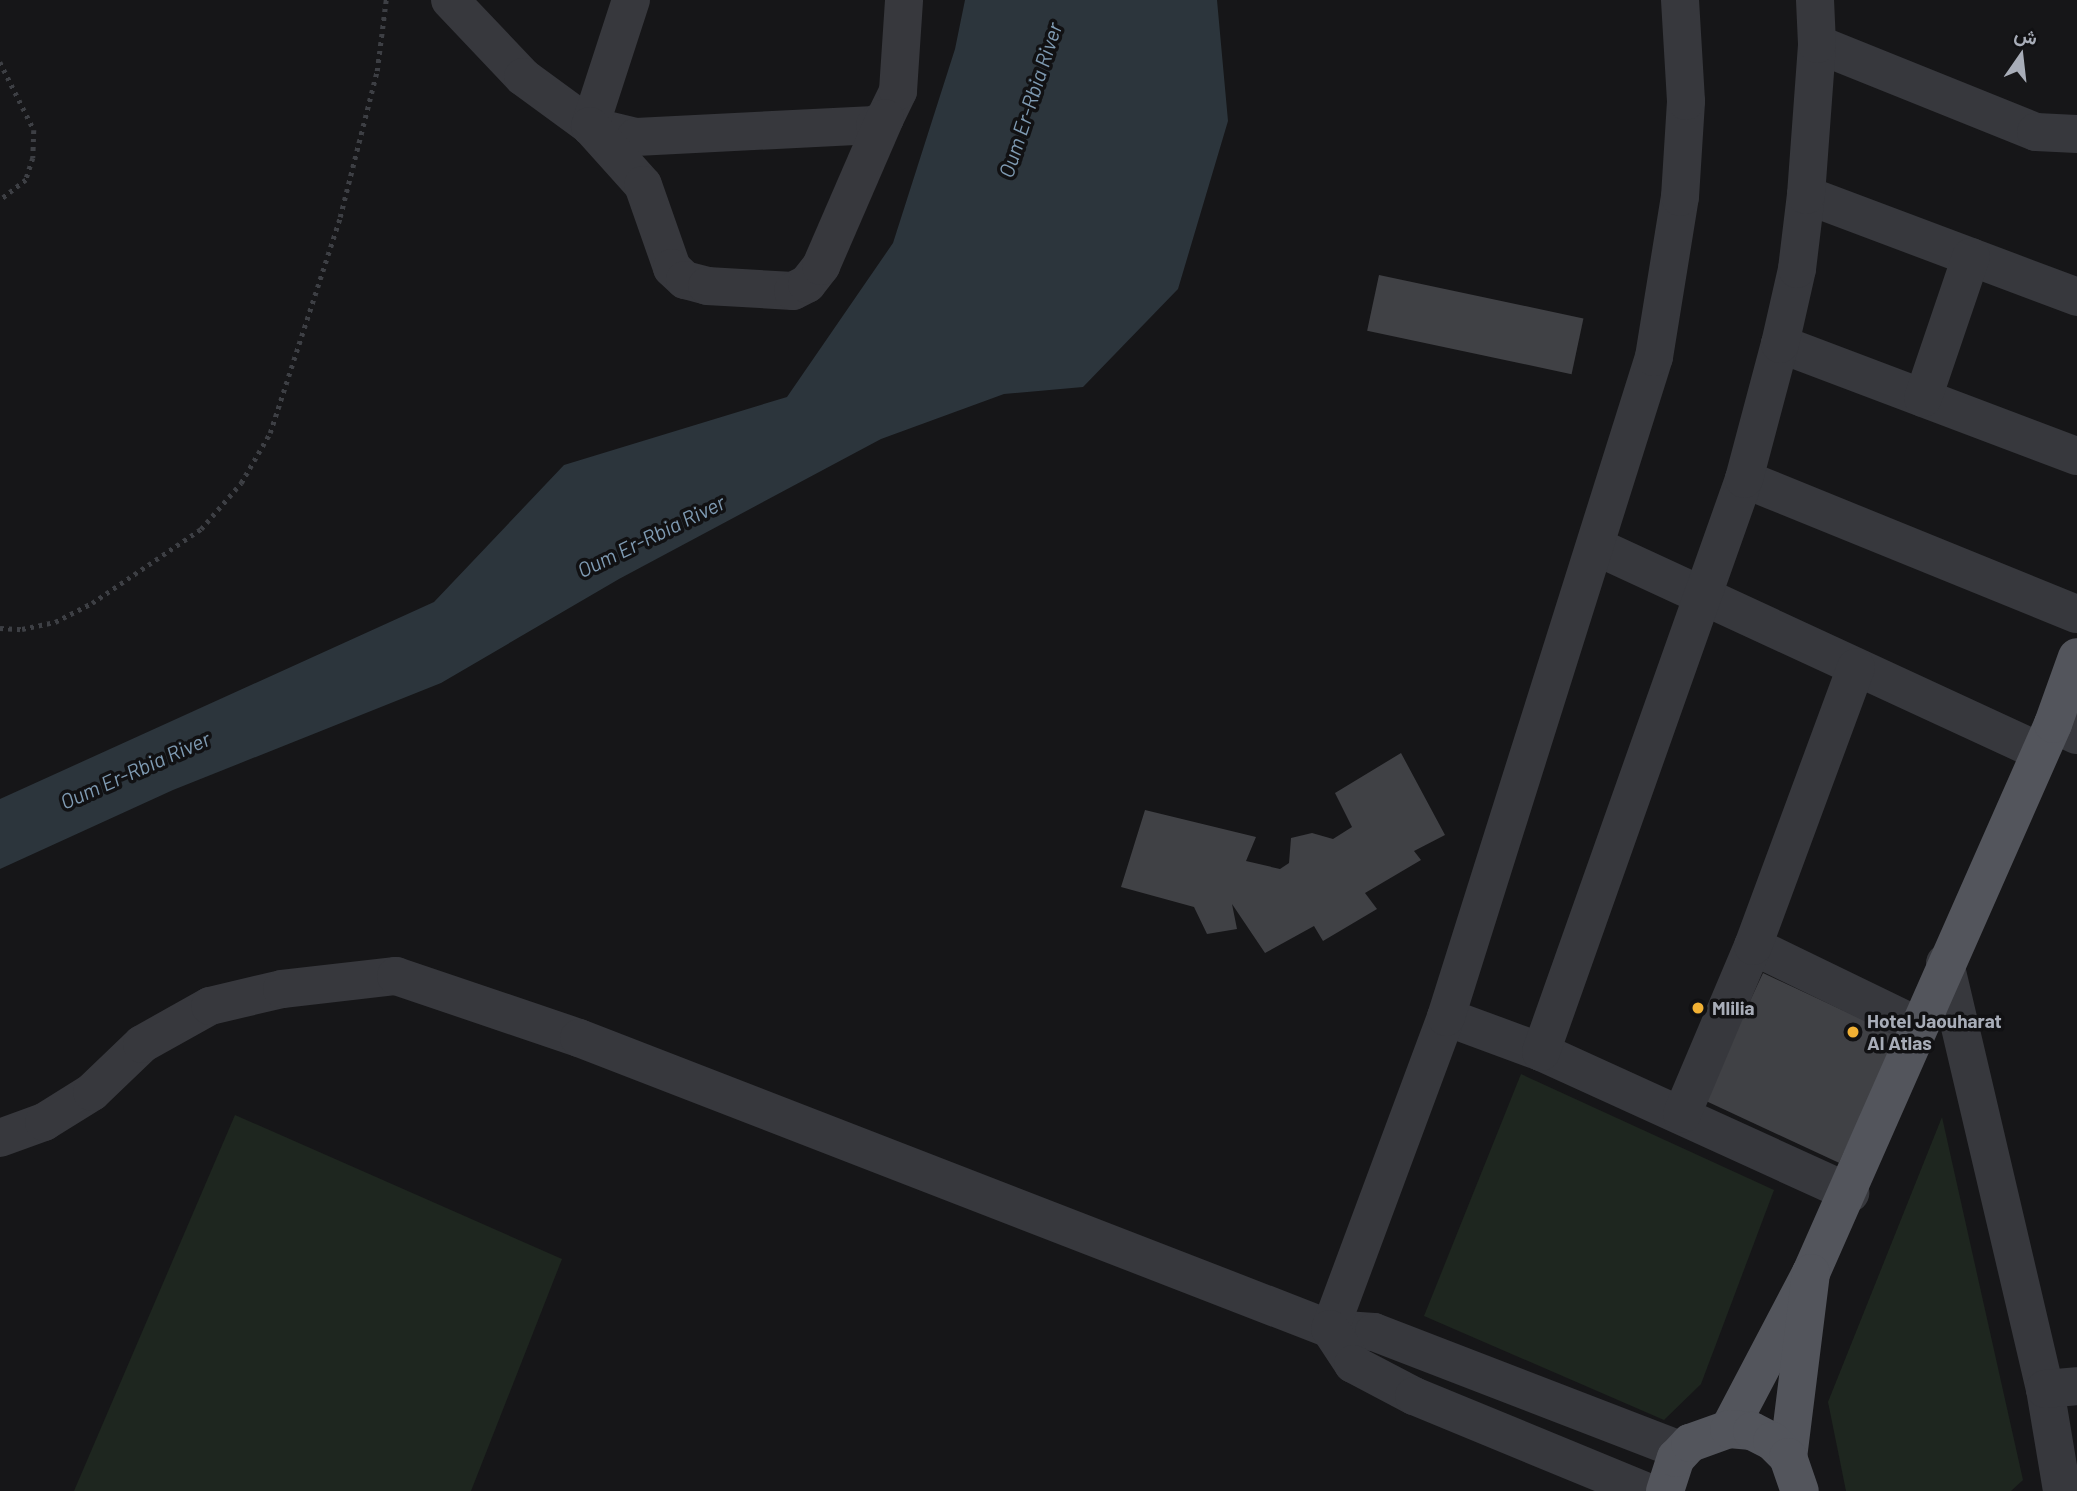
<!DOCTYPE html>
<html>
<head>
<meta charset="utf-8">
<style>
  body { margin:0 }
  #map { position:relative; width:2077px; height:1491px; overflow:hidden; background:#161618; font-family:Barlow,Vazirmatn,sans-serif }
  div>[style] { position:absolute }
  .green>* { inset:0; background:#1e261f }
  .water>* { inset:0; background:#2c353c }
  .building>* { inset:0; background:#404145; transform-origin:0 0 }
  .path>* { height:4.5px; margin-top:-2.25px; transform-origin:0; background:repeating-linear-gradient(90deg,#3d3f44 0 3.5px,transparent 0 8.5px) }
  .minor>* { height:38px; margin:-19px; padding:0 19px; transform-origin:19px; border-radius:19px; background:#37383d }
  .major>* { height:38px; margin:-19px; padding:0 19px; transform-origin:19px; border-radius:19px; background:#53555c }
  .dots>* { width:19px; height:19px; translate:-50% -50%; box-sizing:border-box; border:4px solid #111113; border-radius:50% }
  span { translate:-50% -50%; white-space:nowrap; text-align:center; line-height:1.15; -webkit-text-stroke:7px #111113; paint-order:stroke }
  .poi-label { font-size:19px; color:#a8adb8; font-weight:700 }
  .left { translate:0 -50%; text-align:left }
  .water-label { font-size:21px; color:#7f9bb3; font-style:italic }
  .north { position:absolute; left:1986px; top:21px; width:70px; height:70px; -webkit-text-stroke:5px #111113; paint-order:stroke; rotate:14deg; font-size:19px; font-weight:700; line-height:28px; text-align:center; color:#a8adb8 }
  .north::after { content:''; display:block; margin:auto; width:24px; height:32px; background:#a8adb8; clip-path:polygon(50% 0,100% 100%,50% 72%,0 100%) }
</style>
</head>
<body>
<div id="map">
  <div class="green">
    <i style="clip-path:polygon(1521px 1074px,1774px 1190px,1701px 1384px,1664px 1420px,1424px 1316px)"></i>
    <i style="clip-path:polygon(235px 1115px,562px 1259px,471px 1491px,74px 1491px)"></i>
    <i style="clip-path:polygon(1942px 1117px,2023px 1480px,2011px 1491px,1846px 1491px,1828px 1402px)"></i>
  </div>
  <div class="water">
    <i style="clip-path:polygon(965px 0,1217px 0,1228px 121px,1178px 289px,1083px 387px,1004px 394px,881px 439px,619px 579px,441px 683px,173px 790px,0 869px,0 799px,434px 602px,564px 465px,787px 397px,893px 243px,955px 49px)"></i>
  </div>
  <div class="building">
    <i style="left:1379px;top:275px;width:209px;height:57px;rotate:12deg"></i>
    <i style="clip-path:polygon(1401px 753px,1445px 835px,1414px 851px,1421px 860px,1365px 893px,1377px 909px,1323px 941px,1314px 926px,1265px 953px,1232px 904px,1237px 929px,1207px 934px,1194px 907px,1121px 887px,1145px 810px,1256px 837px,1246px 861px,1280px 869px,1289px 863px,1291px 838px,1312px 833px,1333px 839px,1352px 827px,1335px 793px)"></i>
    <i style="left:1763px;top:973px;width:149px;height:140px;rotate:25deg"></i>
  </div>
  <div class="path">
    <i style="left:0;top:62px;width:76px;rotate:63.4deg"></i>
    <i style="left:34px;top:130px;width:28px;rotate:92deg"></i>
    <i style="left:33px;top:158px;width:23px;rotate:108deg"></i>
    <i style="left:26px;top:180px;width:33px;rotate:142deg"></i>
    <i style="left:0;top:628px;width:22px;rotate:3deg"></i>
    <i style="left:22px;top:629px;width:34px;rotate:-12deg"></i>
    <i style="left:55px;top:622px;width:42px;rotate:-27.2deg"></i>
    <i style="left:92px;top:603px;width:132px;rotate:-34.2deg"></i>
    <i style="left:201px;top:529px;width:61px;rotate:-49deg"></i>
    <i style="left:241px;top:483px;width:58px;rotate:-59.9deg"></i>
    <i style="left:270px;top:433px;width:227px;rotate:-72deg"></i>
    <i style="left:340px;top:217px;width:151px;rotate:-75.8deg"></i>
    <i style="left:377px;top:71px;width:72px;rotate:-82.8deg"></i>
  </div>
  <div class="minor">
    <i style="left:450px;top:0;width:106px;rotate:46.5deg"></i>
    <i style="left:523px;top:77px;width:83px;rotate:36.2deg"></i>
    <i style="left:590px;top:126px;width:47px;rotate:13.4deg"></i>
    <i style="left:636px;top:137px;width:239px;rotate:-2.9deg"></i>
    <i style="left:875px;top:125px;width:12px;rotate:-35deg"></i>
    <i style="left:885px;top:118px;width:30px;rotate:-64deg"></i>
    <i style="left:898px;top:91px;width:91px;rotate:-86.2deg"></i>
    <i style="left:631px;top:0;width:133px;rotate:108deg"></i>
    <i style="left:590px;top:126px;width:79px;rotate:48.1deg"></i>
    <i style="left:643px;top:185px;width:88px;rotate:70.7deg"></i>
    <i style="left:672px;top:268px;width:18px;rotate:43deg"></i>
    <i style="left:685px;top:280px;width:23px;rotate:15deg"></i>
    <i style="left:707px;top:286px;width:86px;rotate:3.3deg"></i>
    <i style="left:793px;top:291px;width:16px;rotate:-27deg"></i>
    <i style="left:807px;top:284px;width:23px;rotate:-52deg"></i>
    <i style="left:821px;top:266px;width:161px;rotate:-66.6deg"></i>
    <i style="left:1817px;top:44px;width:236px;rotate:21.9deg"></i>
    <i style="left:2036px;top:132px;width:41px;rotate:2.8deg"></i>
    <i style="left:1806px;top:195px;width:290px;rotate:20.6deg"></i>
    <i style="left:1780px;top:344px;width:317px;rotate:20.7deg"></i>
    <i style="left:1923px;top:398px;width:149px;rotate:-71.2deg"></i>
    <i style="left:1744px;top:479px;width:359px;rotate:22.1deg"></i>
    <i style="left:1595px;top:546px;width:490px;rotate:24.8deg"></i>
    <i style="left:2053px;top:724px;width:26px;rotate:25deg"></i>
    <i style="left:1753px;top:946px;width:183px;rotate:25.9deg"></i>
    <i style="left:1945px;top:963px;width:438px;rotate:76.8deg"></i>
    <i style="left:2045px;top:1389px;width:103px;rotate:80.5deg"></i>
    <i style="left:1446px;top:1017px;width:101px;rotate:20.2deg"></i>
    <i style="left:1541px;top:1052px;width:340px;rotate:24.5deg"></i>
    <i style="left:1541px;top:1052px;width:608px;rotate:-70.49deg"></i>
    <i style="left:1744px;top:479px;width:140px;rotate:-75.1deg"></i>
    <i style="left:1780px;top:344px;width:77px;rotate:-77.2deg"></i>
    <i style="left:1797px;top:269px;width:75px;rotate:-83.1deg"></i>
    <i style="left:1806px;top:195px;width:151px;rotate:-85.8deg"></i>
    <i style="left:1817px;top:44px;width:44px;rotate:-92.6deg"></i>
    <i style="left:1682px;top:1114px;width:182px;rotate:-67.1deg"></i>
    <i style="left:1753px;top:946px;width:297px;rotate:-69.7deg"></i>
    <i style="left:0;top:1138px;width:47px;rotate:-20deg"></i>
    <i style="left:44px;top:1122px;width:57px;rotate:-32deg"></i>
    <i style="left:92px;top:1092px;width:69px;rotate:-43.8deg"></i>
    <i style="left:142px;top:1044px;width:78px;rotate:-29.2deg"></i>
    <i style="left:210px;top:1006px;width:74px;rotate:-13.3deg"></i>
    <i style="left:282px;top:989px;width:115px;rotate:-6.5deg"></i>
    <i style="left:396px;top:976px;width:193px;rotate:18.7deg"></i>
    <i style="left:579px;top:1038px;width:805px;rotate:21.18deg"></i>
    <i style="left:1330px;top:1329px;width:44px;rotate:3.9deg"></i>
    <i style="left:1374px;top:1332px;width:330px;rotate:21.1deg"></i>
    <i style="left:1330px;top:1329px;width:333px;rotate:-69.6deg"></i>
    <i style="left:1446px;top:1017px;width:692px;rotate:-72.51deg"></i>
    <i style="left:1654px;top:357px;width:162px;rotate:-80.8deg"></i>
    <i style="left:1680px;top:197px;width:96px;rotate:-86.4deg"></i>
    <i style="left:1686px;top:101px;width:101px;rotate:-93.4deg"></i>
    <i style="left:1330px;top:1329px;width:42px;rotate:56.7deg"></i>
    <i style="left:1353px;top:1364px;width:69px;rotate:27.7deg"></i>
    <i style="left:1414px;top:1396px;width:249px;rotate:22.4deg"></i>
    <i style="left:2045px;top:1389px;width:32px;rotate:-5deg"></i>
  </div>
  <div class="major">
    <i style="left:1811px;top:1273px;width:600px;rotate:-66.21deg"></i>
    <i style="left:2053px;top:724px;width:71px;rotate:-70.3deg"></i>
    <i style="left:1729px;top:1429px;width:176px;rotate:-62.3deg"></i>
    <i style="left:1811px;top:1273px;width:185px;rotate:97.1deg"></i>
    <i style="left:1665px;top:1491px;width:35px;rotate:-72deg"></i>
    <i style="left:1676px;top:1458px;width:21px;rotate:-47deg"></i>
    <i style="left:1690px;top:1443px;width:41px;rotate:-19.7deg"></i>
    <i style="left:1729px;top:1429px;width:23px;rotate:5deg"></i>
    <i style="left:1752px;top:1431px;width:22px;rotate:27deg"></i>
    <i style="left:1772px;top:1441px;width:23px;rotate:45deg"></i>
    <i style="left:1788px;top:1457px;width:36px;rotate:71deg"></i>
  </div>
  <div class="dots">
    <i style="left:1698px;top:1008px;background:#f2b134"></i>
    <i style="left:1853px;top:1032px;background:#f2b134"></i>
  </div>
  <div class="poi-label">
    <span class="left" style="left:1712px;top:1008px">Mlilia</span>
    <span class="left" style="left:1867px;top:1032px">Hotel Jaouharat<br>Al Atlas</span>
  </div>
  <div class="water-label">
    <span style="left:1030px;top:100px;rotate:-72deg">Oum Er-Rbia River</span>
    <span style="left:651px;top:536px;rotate:-26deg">Oum Er-Rbia River</span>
    <span style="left:135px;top:770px;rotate:-24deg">Oum Er-Rbia River</span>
  </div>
  <div class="north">ش</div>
</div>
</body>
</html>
